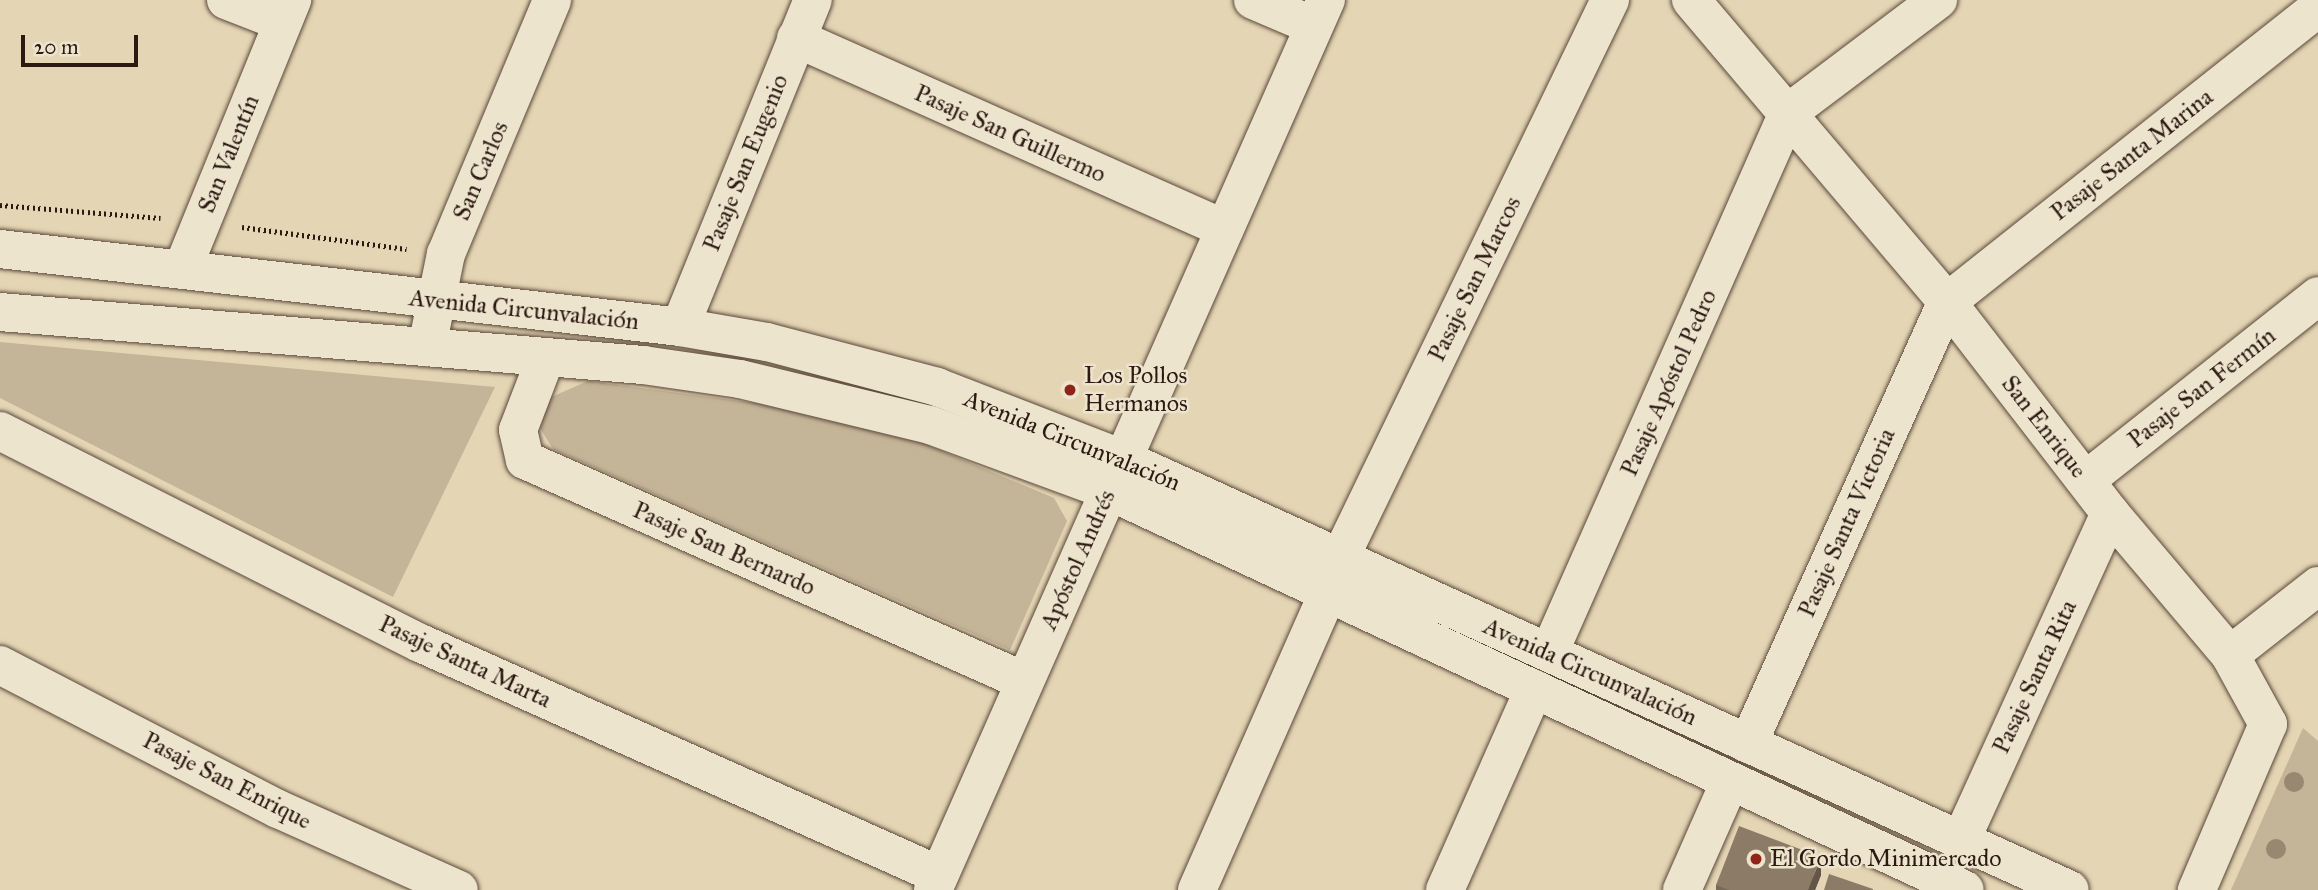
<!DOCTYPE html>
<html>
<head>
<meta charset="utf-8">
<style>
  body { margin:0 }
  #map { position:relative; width:2318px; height:890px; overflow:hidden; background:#e4d5b4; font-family:"IM FELL Great Primer",serif }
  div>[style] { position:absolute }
  .green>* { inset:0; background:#c5b598 }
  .path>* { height:4.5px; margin-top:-2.25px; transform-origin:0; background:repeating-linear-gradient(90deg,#2c1912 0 2px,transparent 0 5.5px) }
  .roads { filter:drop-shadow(0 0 2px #5a483a) drop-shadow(0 0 2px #5a483a) }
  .minor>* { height:38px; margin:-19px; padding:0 19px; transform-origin:19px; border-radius:19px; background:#ede4ce }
  .tertiary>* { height:38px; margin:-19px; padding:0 19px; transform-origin:19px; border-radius:19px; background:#ede4ce }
  .trees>* { width:20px; height:20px; margin:-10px; border-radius:50%; background:#988771 }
  .wall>* { inset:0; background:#786a58 }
  .shaded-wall>* { inset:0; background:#625647 }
  .building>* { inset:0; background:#8c7b66 }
  .dots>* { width:19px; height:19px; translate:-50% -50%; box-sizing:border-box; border:4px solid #ede4ce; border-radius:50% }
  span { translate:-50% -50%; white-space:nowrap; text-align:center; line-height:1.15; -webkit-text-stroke:5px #ede4ce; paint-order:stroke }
  .street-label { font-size:24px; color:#2c1912 }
  .poi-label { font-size:24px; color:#2c1912 }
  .left { translate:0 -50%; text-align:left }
  .scale { position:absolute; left:21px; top:35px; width:117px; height:32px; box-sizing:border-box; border:4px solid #2c1912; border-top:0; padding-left:9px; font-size:21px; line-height:24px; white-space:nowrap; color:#2c1912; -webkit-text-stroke:5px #ede4ce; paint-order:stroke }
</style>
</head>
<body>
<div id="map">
  <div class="green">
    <i style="clip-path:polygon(0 342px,495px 387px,393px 597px,0 398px)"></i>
    <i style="clip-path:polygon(588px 381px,777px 406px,892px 430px,1054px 498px,1067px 521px,1010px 650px,553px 449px,540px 428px,549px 398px)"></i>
    <i style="clip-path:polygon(2303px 728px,2318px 741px,2318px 890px,2231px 890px)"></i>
  </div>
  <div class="path">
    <i style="left:0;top:205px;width:161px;rotate:4.6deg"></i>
    <i style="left:242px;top:227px;width:166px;rotate:7.6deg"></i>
  </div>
  <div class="roads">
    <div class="minor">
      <i style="left:226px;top:0;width:60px;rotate:21.4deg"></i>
      <i style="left:1253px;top:0;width:66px;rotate:23.1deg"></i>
      <i style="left:1691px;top:0;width:396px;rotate:49.7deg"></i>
      <i style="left:1947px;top:302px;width:267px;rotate:52.3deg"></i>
      <i style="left:2110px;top:513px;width:186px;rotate:49.8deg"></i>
      <i style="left:2230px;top:655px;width:79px;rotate:61.2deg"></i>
      <i style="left:2268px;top:724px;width:181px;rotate:113.2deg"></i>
      <i style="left:796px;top:38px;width:469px;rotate:24deg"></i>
      <i style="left:182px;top:270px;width:292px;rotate:-67.8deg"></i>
      <i style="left:680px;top:327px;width:353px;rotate:-67.9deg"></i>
      <i style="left:427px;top:347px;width:95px;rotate:-78.5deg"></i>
      <i style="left:446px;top:254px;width:275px;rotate:-67.3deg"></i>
      <i style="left:546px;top:357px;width:78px;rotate:111deg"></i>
      <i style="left:518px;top:430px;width:31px;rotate:77deg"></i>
      <i style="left:525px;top:460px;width:546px;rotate:23.89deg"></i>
      <i style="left:0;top:431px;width:470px;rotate:26.8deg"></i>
      <i style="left:420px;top:643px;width:568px;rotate:24.09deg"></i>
      <i style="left:2086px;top:480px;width:296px;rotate:-38.4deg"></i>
      <i style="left:1340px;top:558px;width:620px;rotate:-64.18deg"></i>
      <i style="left:1549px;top:653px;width:591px;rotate:-66.13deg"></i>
      <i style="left:1788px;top:113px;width:188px;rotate:-37deg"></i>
      <i style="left:2230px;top:655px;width:112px;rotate:-38.1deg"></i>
      <i style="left:0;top:665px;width:313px;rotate:27.4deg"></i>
      <i style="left:278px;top:809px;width:198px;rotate:24.1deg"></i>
      <i style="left:1748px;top:744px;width:485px;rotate:-65.8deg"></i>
      <i style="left:1947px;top:302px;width:473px;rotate:-38.4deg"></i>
      <i style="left:1961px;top:840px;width:359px;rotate:-65.5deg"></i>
      <i style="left:933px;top:890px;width:973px;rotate:-66.18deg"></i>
      <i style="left:1197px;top:890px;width:325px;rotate:-66.2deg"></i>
      <i style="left:1445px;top:890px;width:220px;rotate:-66.1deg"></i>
      <i style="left:1682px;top:890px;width:119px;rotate:-66.2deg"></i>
    </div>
    <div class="tertiary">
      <i style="left:0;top:249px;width:684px;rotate:6.54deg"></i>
      <i style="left:680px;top:327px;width:88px;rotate:9.8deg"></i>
      <i style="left:767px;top:342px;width:176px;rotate:14.8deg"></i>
      <i style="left:937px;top:387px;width:199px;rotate:21.2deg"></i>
      <i style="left:1123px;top:459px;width:1040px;rotate:24.47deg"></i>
      <i style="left:0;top:312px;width:645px;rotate:4.71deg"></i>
      <i style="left:643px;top:365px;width:98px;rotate:8.2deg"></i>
      <i style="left:740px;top:379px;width:195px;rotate:13.6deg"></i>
      <i style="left:930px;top:425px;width:191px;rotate:20.2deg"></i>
      <i style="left:1109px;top:491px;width:944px;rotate:24.99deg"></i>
    </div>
  </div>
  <div class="trees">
    <i style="left:2294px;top:782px"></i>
    <i style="left:2276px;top:849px"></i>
  </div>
  <div class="wall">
    <i style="clip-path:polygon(1821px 875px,1815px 890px,1716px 890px,1716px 885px)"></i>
  </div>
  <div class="shaded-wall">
    <i style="clip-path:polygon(1821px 857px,1821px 875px,1815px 890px,1808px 890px)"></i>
  </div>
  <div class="building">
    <i style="clip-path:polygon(1739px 826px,1821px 857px,1808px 890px,1729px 890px,1716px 885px)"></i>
    <i style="clip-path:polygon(1829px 874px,1873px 889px,1873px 890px,1824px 890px)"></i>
  </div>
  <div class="dots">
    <i style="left:1070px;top:390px;background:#8f2418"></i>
    <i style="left:1756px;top:859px;background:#8f2418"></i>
  </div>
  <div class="street-label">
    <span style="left:1010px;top:134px;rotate:24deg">Pasaje San Guillermo</span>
    <span style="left:229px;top:154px;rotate:-68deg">San Valentín</span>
    <span style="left:2132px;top:155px;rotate:-38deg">Pasaje Santa Marina</span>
    <span style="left:746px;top:163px;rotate:-68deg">Pasaje San Eugenio</span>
    <span style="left:481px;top:171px;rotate:-67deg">San Carlos</span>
    <span style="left:1475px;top:279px;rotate:-64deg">Pasaje San Marcos</span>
    <span style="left:524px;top:310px;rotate:6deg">Avenida Circunvalación</span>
    <span style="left:1669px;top:383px;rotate:-66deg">Pasaje Apóstol Pedro</span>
    <span style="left:2202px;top:388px;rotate:-38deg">Pasaje San Fermín</span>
    <span style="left:2044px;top:427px;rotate:52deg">San Enrique</span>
    <span style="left:1072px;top:441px;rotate:22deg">Avenida Circunvalación</span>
    <span style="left:1847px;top:523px;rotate:-66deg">Pasaje Santa Victoria</span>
    <span style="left:724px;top:549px;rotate:24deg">Pasaje San Bernardo</span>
    <span style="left:1078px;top:560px;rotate:-66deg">Apóstol Andrés</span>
    <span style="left:465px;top:662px;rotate:25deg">Pasaje Santa Marta</span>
    <span style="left:1590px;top:672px;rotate:24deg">Avenida Circunvalación</span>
    <span style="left:2035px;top:677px;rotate:-65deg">Pasaje Santa Rita</span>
    <span style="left:227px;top:781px;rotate:27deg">Pasaje San Enrique</span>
  </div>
  <div class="poi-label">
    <span class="left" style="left:1084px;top:390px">Los Pollos<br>Hermanos</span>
    <span class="left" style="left:1770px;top:859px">El Gordo Minimercado</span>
  </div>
  <div class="scale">20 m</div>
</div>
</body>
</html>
